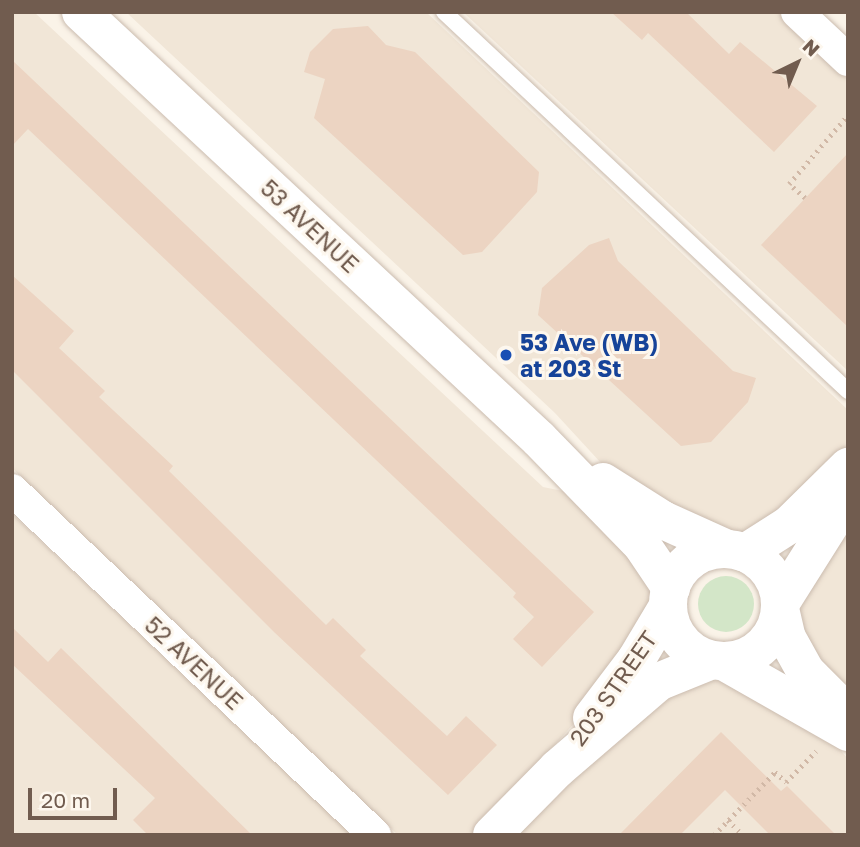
<!DOCTYPE html>
<html>
<head>
<meta charset="utf-8">
<style>
  body { margin:0 }
  #map { position:relative; width:860px; height:847px; overflow:hidden; background:#faf3e8; font-family:"Golos Text",sans-serif }
  div>[style] { position:absolute }
  .residential>* { inset:0; background:#f1e6d7 }
  .green>* { inset:0; background:#d3e6c8 }
  .round { border-radius:50% }
  .building>* { inset:0; background:#ecd4c2 }
  .path>* { height:4.5px; margin-top:-2.25px; transform-origin:0; background:repeating-linear-gradient(90deg,#d1b8a6 0 2px,transparent 0 7px) }
  .roads { filter:drop-shadow(0 0 2px #cbbcaf) drop-shadow(0 0 2px #cbbcaf) }
  .lane>* { height:16px; margin:-8px; padding:0 8px; transform-origin:8px; border-radius:8px; background:#fff }
  .street>* { height:32px; margin:-16px; padding:0 16px; transform-origin:16px; border-radius:16px; background:#fff }
  .secondary>* { height:38px; margin:-19px; padding:0 19px; transform-origin:19px; border-radius:19px; background:#fff }
  .secondary>.ring { margin:-19px; padding:0; box-sizing:content-box; background:none; border:38px solid #fff; border-radius:50% }
  .dots>* { width:19px; height:19px; translate:-50% -50%; box-sizing:border-box; border:4px solid #fdf7ee; border-radius:50% }
  span { translate:-50% -50%; white-space:nowrap; text-align:center; line-height:1.15; -webkit-text-stroke:6px #fdf7ee; paint-order:stroke }
  .street-label { font-size:23px; color:#715c4f }
  .transit-label { font-size:23px; color:#164399; font-weight:700 }
  .left { translate:0 -50%; text-align:left }
  .frame { position:absolute; inset:0; border:14px solid #715c4f; pointer-events:none }
  .north { position:absolute; left:762px; top:28px; width:70px; height:70px; -webkit-text-stroke:5px #fdf7ee; paint-order:stroke; rotate:43deg; font-size:19px; font-weight:700; line-height:28px; text-align:center; color:#715c4f }
  .north::after { content:''; display:block; margin:auto; width:24px; height:32px; background:#715c4f; clip-path:polygon(50% 0,100% 100%,50% 72%,0 100%) }
  .scale { position:absolute; left:28px; top:788px; width:89px; height:32px; box-sizing:border-box; border:4px solid #715c4f; border-top:0; padding-left:9px; font-size:21px; line-height:24px; white-space:nowrap; color:#715c4f; -webkit-text-stroke:5px #fdf7ee; paint-order:stroke }
</style>
</head>
<body>
<div id="map">
  <div class="residential">
    <i style="clip-path:polygon(12px 12px,34px 12px,543px 487px,573px 493px,625px 539px,651px 590px,650px 605px,607px 687px,473px 835px,398px 835px,12px 468px)"></i>
    <i style="clip-path:polygon(126px 12px,426px 12px,848px 410px,848px 453px,792px 510px,742px 535px,724px 533px,613px 476px,555px 413px)"></i>
    <i style="clip-path:polygon(463px 12px,777px 12px,848px 79px,848px 371px)"></i>
    <i style="clip-path:polygon(848px 508px,848px 696px,812px 664px,797px 604px)"></i>
    <i style="clip-path:polygon(12px 514px,353px 835px,12px 835px)"></i>
    <i style="clip-path:polygon(678px 679px,722px 679px,830px 738px,848px 759px,848px 835px,514px 835px)"></i>
  </div>
  <div class="green">
    <i class="round" style="left:698px;top:576px;width:56px;height:56px"></i>
  </div>
  <div class="building">
    <i style="clip-path:polygon(611px 12px,686px 12px,729px 54px,740px 42px,817px 106px,774px 152px,648px 33px,642px 40px)"></i>
    <i style="clip-path:polygon(368px 26px,386px 45px,415px 52px,539px 172px,537px 192px,482px 252px,463px 255px,314px 118px,325px 79px,304px 72px,310px 52px,333px 29px)"></i>
    <i style="clip-path:polygon(12px 60px,594px 612px,542px 667px,513px 639px,534px 617px,513px 597px,516px 593px,28px 129px,12px 146px)"></i>
    <i style="clip-path:polygon(848px 153px,848px 327px,761px 245px)"></i>
    <i style="clip-path:polygon(609px 238px,618px 261px,733px 371px,756px 378px,748px 402px,711px 442px,681px 446px,538px 315px,542px 288px,589px 245px)"></i>
    <i style="clip-path:polygon(12px 275px,74px 331px,59px 348px,105px 391px,99px 397px,173px 466px,169px 471px,285px 585px,326px 625px,333px 618px,366px 650px,360px 656px,447px 736px,466px 716px,497px 745px,448px 795px,274px 632px,12px 370px)"></i>
    <i style="clip-path:polygon(12px 627px,48px 662px,61px 648px,252px 835px,148px 835px,133px 820px,155px 798px,12px 664px)"></i>
    <i style="clip-path:polygon(721px 732px,781px 791px,787px 786px,836px 835px,770px 835px,725px 790px,680px 835px,619px 835px)"></i>
  </div>
  <div class="path">
    <i style="left:805px;top:198px;width:21px;rotate:-139deg"></i>
    <i style="left:789px;top:184px;width:91px;rotate:-49.5deg"></i>
    <i style="left:728px;top:820px;width:21px;rotate:45deg"></i>
    <i style="left:714px;top:835px;width:88px;rotate:-45.9deg"></i>
    <i style="left:775px;top:772px;width:15px;rotate:42deg"></i>
    <i style="left:786px;top:782px;width:43px;rotate:-45.9deg"></i>
  </div>
  <div class="roads">
    <div class="lane">
      <i style="left:444px;top:12px;width:554px;rotate:43.17deg"></i>
    </div>
    <div class="street">
      <i style="left:797px;top:12px;width:70px;rotate:43.3deg"></i>
      <i style="left:12px;top:490px;width:501px;rotate:43.54deg"></i>
    </div>
    <div class="secondary">
      <i style="left:81px;top:12px;width:626px;rotate:42.99deg"></i>
      <i style="left:539px;top:439px;width:148px;rotate:45.8deg"></i>
      <i style="left:642px;top:545px;width:52px;rotate:56deg"></i>
      <i style="left:603px;top:482px;width:71px;rotate:32.3deg"></i>
      <i style="left:663px;top:520px;width:70px;rotate:24.4deg"></i>
      <i class="ring" style="left:668px;top:549px;width:74px;height:74px"></i>
      <i style="left:745px;top:553px;width:52px;rotate:-32.5deg"></i>
      <i style="left:789px;top:525px;width:83px;rotate:-44.5deg"></i>
      <i style="left:780px;top:604px;width:128px;rotate:-57.8deg"></i>
      <i style="left:781px;top:613px;width:26px;rotate:77deg"></i>
      <i style="left:787px;top:638px;width:38px;rotate:61deg"></i>
      <i style="left:805px;top:671px;width:61px;rotate:45deg"></i>
      <i style="left:725px;top:662px;width:142px;rotate:29.6deg"></i>
      <i style="left:592px;top:718px;width:73px;rotate:-52.8deg"></i>
      <i style="left:636px;top:660px;width:63px;rotate:-59.3deg"></i>
      <i style="left:492px;top:835px;width:93px;rotate:-45.4deg"></i>
      <i style="left:557px;top:769px;width:133px;rotate:-40.7deg"></i>
      <i style="left:658px;top:682px;width:58px;rotate:-22.2deg"></i>
    </div>
  </div>
  <div class="dots">
    <i style="left:506px;top:355px;background:#1a4fb4"></i>
  </div>
  <div class="street-label">
    <span style="left:310px;top:226px;rotate:43deg">53 AVENUE</span>
    <span style="left:194px;top:663px;rotate:43deg">52 AVENUE</span>
    <span style="left:613px;top:688px;rotate:-55deg">203 STREET</span>
  </div>
  <div class="transit-label">
    <span class="left" style="left:520px;top:355px">53 Ave (WB)<br>at 203 St</span>
  </div>
  <div class="frame"></div>
  <div class="north">N</div>
  <div class="scale">20 m</div>
</div>
</body>
</html>
